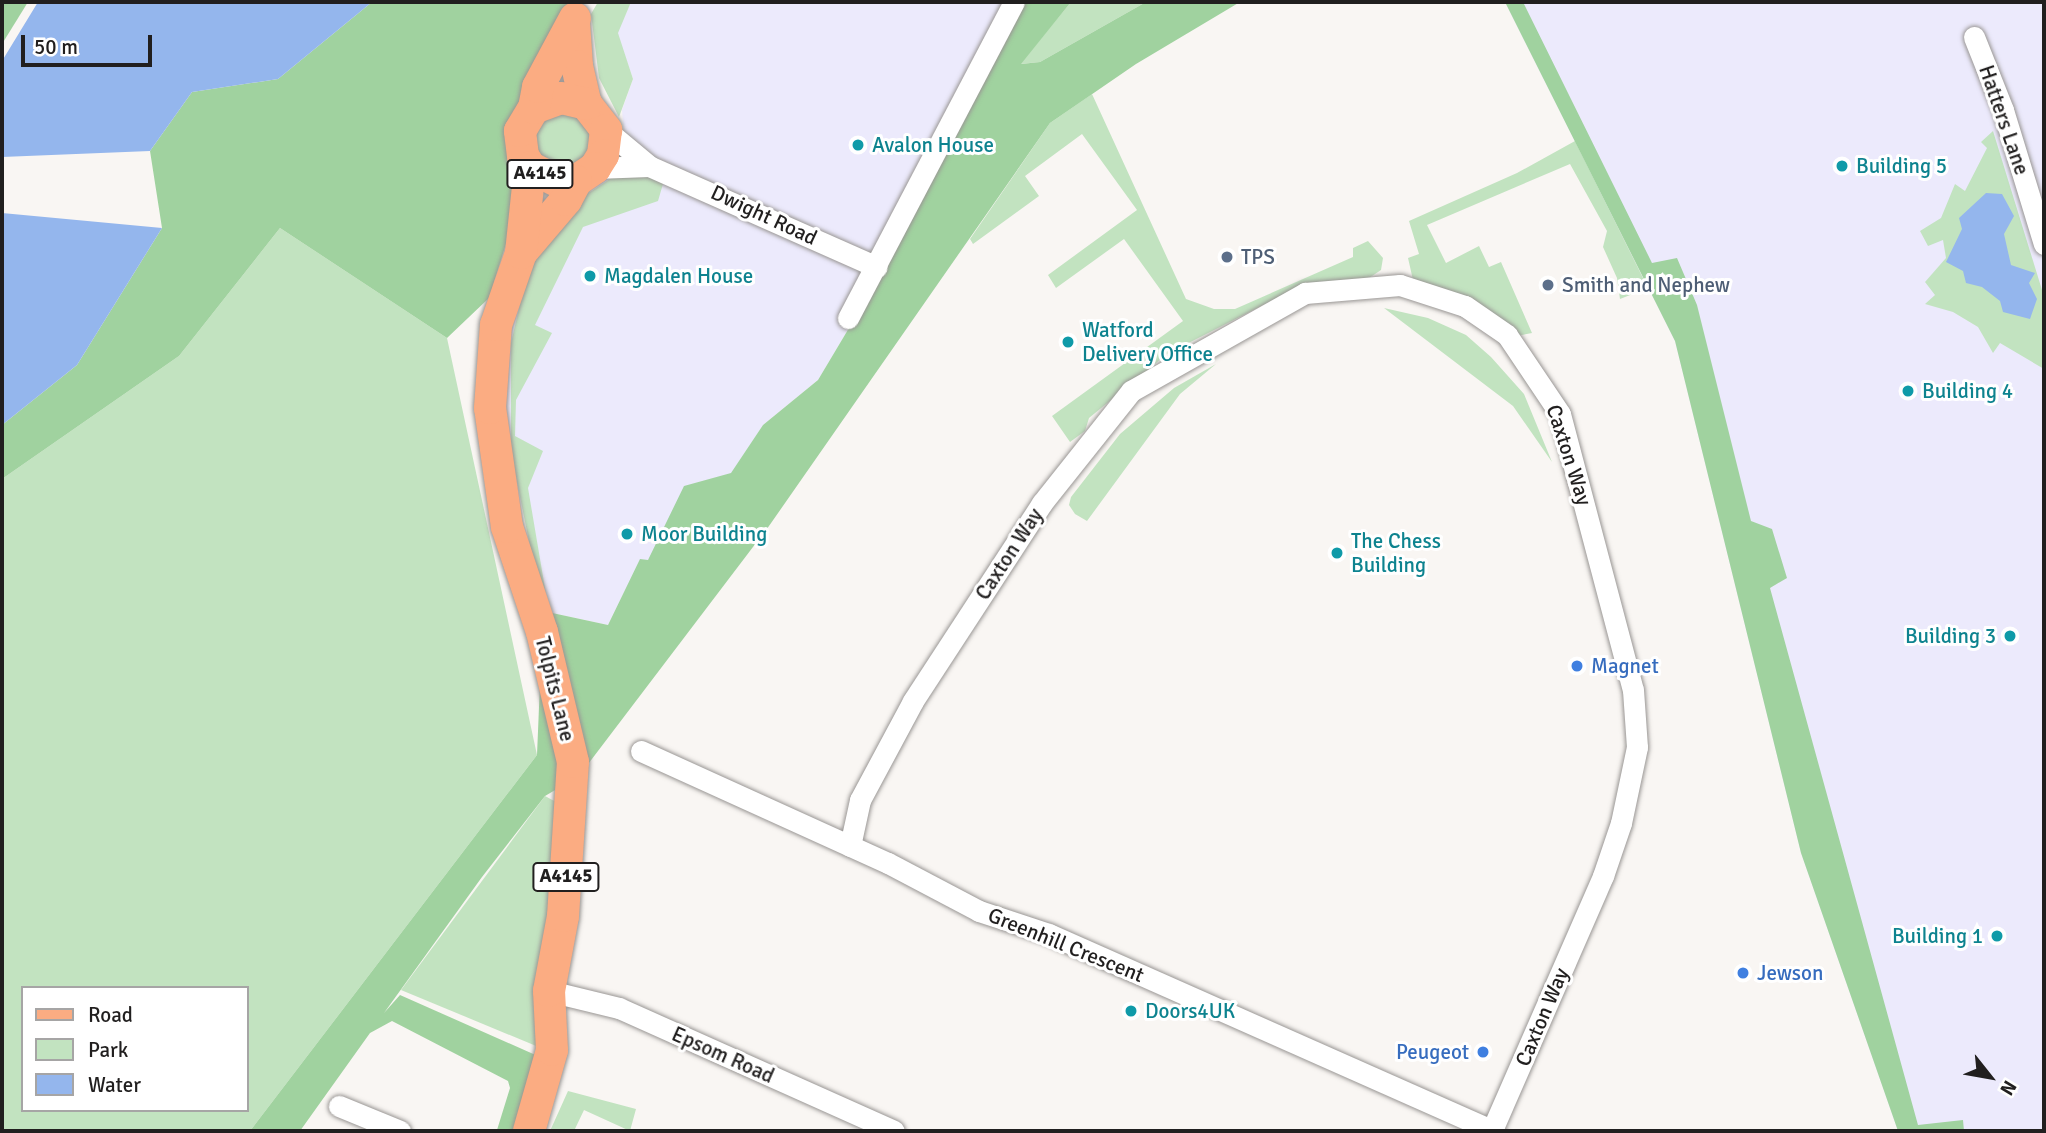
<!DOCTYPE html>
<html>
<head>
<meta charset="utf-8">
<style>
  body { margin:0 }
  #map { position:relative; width:2046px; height:1133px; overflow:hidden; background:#f9f6f3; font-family:Signika,sans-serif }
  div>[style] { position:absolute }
  .commercial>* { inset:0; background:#eceafc }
  .green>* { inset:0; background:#c2e3c0 }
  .forest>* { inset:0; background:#a0d29f }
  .water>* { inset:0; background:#94b6ed }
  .roads { filter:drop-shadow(0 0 2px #999694) drop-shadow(0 0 2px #999694) }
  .minor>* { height:21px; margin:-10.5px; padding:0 10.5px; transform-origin:10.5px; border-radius:10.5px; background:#fff }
  .primary>* { height:32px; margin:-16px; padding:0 16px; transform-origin:16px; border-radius:16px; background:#fbac82 }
  .dots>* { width:19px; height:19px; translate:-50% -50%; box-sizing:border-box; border:4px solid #fff; border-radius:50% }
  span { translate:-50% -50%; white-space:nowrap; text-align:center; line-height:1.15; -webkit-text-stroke:6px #fff; paint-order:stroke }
  .shield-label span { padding:2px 5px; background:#fff; border:2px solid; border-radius:5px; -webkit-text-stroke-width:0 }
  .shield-label { font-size:19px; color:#211f1f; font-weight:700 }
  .street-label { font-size:21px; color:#211f1f }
  .culture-label { font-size:21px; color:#0d838f }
  .left { translate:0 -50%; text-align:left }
  .right { translate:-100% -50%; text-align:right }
  .service-label { font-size:21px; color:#4e5e75 }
  .shop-label { font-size:21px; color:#366cbe }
  .frame { position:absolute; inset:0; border:4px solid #211f1f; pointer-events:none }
  .legend { position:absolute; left:21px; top:986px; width:228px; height:126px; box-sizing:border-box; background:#fff; border:2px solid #a6a5a5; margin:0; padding:9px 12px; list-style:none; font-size:21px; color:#211f1f }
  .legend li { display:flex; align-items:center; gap:14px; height:35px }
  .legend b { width:35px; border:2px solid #a6a5a5 }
  .north { position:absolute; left:1955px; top:1042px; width:70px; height:70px; -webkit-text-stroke:5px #fff; paint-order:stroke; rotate:121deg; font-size:19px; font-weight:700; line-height:28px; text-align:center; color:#211f1f }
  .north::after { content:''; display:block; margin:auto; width:24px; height:32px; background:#211f1f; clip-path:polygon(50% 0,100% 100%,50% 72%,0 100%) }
  .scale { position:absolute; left:21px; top:35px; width:131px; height:32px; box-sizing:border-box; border:4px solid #211f1f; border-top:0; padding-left:9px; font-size:21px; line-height:24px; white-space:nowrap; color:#211f1f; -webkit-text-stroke:5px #fff; paint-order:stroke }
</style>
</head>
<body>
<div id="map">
  <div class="commercial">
    <i style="clip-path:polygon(631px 2px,1022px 2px,883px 271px,818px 380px,763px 425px,731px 474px,648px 560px,640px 560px,608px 625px,543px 611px,536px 563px,503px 432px,508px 341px,523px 282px,625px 151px,622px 110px,633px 79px,617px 33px)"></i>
    <i style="clip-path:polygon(1505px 2px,2044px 2px,2044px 1131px,1898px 1131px,1801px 853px,1675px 341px)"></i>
  </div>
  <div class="green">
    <i style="clip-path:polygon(598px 2px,631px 2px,618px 33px,633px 79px,619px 117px,599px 78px,591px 14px)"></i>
    <i style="clip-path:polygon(1071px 2px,1146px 2px,1040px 62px,1020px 64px)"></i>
    <i style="clip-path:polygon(1092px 94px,1186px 299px,1214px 309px,1235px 309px,1353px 257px,1353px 248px,1368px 241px,1383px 258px,1381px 270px,1369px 278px,1275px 299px,1167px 354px,1089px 418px,1085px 431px,1070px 442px,1052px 416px,1183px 321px,1124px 239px,1056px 288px,1048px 275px,1137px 210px,1082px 134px,1025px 176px,1039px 196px,973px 244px,970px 239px,1050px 123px)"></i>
    <i style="clip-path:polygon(549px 112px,577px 113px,593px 137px,587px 157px,570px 170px,541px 163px,531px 134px)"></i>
    <i style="clip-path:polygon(1993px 131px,2042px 290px,2044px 369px,2000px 343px,1993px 353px,1978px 327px,1953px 312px,1925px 304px,1935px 295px,1925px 282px,1946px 258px,1943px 240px,1928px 246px,1920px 231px,1941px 218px,1955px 184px,1965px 191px,1987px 148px,1981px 142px)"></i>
    <i style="clip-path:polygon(1575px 141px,1648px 288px,1620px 299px,1617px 278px,1603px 247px,1607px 231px,1570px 164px,1427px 225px,1446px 263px,1479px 246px,1489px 267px,1501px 262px,1532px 333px,1516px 336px,1413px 280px,1408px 258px,1419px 254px,1409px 221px,1517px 173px)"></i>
    <i style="clip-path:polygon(619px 173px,665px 177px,658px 201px,583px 227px,535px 325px,552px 333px,516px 400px,515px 436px,543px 451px,528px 488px,549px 612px,543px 611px,511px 452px,511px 343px,527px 274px,540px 250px,575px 202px)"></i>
    <i style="clip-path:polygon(evenodd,280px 228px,447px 338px,537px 755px,250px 1131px,2px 1131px,2px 479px,179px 356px,280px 228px,23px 988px,247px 988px,247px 1110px,23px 1110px,23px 988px)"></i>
    <i style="clip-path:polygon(1384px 308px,1428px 318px,1466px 335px,1491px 357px,1524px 394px,1552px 462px,1513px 406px)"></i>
    <i style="clip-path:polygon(1216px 364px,1180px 394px,1087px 521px,1075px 514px,1069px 505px,1071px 497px,1120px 434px,1174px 388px)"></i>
    <i style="clip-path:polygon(545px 796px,558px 803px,541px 1048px,401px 990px)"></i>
    <i style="clip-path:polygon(568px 1091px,636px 1109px,630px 1131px,584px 1110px,574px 1131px,550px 1131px)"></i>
  </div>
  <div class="forest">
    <i style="clip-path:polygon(2px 2px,28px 2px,2px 44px)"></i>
    <i style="clip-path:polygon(372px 2px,572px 2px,533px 90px,516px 212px,489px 298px,447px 338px,280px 228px,179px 356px,2px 479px,2px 425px,77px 365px,162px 228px,150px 151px,192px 92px,278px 79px)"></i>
    <i style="clip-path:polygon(1022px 2px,1071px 2px,1021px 64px,1040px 62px,1146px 2px,1240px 2px,1136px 64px,1050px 123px,769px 526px,579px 776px,545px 796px,482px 877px,384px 1013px,400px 995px,540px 1057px,518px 1131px,497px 1130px,510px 1088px,508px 1081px,392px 1021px,370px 1033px,300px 1131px,250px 1131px,537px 755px,543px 611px,608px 625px,640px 559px,648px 560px,684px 486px,731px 473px,763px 425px,818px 380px,883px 271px)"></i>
    <i style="clip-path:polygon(1505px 2px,1523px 2px,1652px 263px,1677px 258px,1697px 305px,1751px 521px,1772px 529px,1787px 578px,1770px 588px,1918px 1125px,1963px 1120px,1964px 1131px,1898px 1131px,1801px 853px,1675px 341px)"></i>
  </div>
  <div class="water">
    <i style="clip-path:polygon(38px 2px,372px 2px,278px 79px,192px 92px,150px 151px,2px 157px,2px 61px)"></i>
    <i style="clip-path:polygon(1986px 193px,2002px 194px,2014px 216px,2004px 234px,2011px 265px,2035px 273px,2029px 283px,2037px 299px,2030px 319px,2003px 312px,2000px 301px,1982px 287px,1966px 283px,1963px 271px,1946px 262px,1962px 229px,1959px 218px)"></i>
    <i style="clip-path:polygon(2px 213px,162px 228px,77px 365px,2px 425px)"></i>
  </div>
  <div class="roads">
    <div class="minor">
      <i style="left:1974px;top:37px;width:79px;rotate:68.3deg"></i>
      <i style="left:2003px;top:110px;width:140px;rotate:73deg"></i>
      <i style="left:606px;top:130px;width:56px;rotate:39.9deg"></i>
      <i style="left:595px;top:168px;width:54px;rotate:-2.1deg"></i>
      <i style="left:649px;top:166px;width:249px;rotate:23.9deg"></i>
      <i style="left:848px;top:318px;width:357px;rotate:-62.3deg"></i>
      <i style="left:641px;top:751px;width:271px;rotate:24.4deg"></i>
      <i style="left:888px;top:863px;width:103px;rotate:27.8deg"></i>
      <i style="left:979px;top:911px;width:74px;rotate:18.2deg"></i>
      <i style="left:1049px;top:934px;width:487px;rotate:23.9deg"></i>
      <i style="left:850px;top:846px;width:47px;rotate:-77.7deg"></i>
      <i style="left:860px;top:800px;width:112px;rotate:-61.8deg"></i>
      <i style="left:913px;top:701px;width:236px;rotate:-56.9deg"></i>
      <i style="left:1042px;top:503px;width:143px;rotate:-51.5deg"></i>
      <i style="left:1131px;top:391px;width:200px;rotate:-29.4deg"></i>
      <i style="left:1305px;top:293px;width:95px;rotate:-4.8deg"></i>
      <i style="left:1400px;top:285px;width:68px;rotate:17.9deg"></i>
      <i style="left:1465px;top:306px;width:51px;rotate:34.6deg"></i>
      <i style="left:1507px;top:335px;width:95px;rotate:56.1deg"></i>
      <i style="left:1560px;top:414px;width:285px;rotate:75.2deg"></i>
      <i style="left:1633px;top:690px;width:57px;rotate:86deg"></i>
      <i style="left:1637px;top:747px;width:78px;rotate:101.9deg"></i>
      <i style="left:1621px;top:823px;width:56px;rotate:108.8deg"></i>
      <i style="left:1603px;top:876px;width:277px;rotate:113.6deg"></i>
      <i style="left:549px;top:991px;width:72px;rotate:13.7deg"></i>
      <i style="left:619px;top:1008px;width:301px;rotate:24.1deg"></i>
      <i style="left:339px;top:1106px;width:66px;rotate:22.3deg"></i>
    </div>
    <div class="primary">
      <i style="left:574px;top:22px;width:44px;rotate:86.1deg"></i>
      <i style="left:577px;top:66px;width:39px;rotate:77deg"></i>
      <i style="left:586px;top:104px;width:33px;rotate:52deg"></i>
      <i style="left:606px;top:130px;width:25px;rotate:97deg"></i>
      <i style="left:603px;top:155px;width:15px;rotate:122deg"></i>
      <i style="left:595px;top:168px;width:23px;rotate:146deg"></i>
      <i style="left:576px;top:181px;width:17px;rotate:177deg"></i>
      <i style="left:559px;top:182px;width:33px;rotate:-153deg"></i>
      <i style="left:530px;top:167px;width:13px;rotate:-122deg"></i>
      <i style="left:523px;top:156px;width:25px;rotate:-97deg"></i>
      <i style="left:520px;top:131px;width:27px;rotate:-59deg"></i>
      <i style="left:534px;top:108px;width:29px;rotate:-20deg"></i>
      <i style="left:561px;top:98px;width:26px;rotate:13deg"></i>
      <i style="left:534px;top:108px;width:21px;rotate:-79deg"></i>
      <i style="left:538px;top:87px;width:78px;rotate:-61.8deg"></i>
      <i style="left:521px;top:253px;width:70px;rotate:-49.7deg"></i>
      <i style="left:566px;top:200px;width:21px;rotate:-62deg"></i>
      <i style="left:529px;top:1131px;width:84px;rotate:-74.1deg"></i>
      <i style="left:552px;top:1050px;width:59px;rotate:-92.9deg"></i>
      <i style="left:549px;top:991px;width:76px;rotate:-79.4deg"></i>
      <i style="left:563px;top:916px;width:154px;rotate:-86.3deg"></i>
      <i style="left:573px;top:762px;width:134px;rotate:-103.4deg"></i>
      <i style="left:542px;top:632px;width:111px;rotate:-108.4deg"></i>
      <i style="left:507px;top:527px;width:120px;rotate:-98.1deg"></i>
      <i style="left:490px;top:408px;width:83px;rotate:-85.9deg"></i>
      <i style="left:496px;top:325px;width:76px;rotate:-70.9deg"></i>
      <i style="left:521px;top:253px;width:86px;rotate:-84deg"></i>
    </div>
  </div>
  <div class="dots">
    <i style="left:858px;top:145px;background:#0f9aa8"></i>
    <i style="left:1842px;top:166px;background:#0f9aa8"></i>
    <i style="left:1227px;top:257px;background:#5c6f8a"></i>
    <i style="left:590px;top:276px;background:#0f9aa8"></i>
    <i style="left:1548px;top:285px;background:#5c6f8a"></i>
    <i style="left:1068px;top:342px;background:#0f9aa8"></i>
    <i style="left:1908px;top:391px;background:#0f9aa8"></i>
    <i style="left:627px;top:534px;background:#0f9aa8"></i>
    <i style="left:1337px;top:553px;background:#0f9aa8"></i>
    <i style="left:2010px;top:636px;background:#0f9aa8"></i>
    <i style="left:1577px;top:666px;background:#3f7fe0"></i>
    <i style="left:1997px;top:936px;background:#0f9aa8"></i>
    <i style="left:1743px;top:973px;background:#3f7fe0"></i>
    <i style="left:1131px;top:1011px;background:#0f9aa8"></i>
    <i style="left:1483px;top:1052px;background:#3f7fe0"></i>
  </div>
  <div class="shield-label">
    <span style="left:540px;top:174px">A4145</span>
    <span style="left:566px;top:877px">A4145</span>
  </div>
  <div class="street-label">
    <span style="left:2004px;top:120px;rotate:71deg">Hatters Lane</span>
    <span style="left:764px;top:215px;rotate:25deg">Dwight Road</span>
    <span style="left:1569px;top:455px;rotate:72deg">Caxton Way</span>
    <span style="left:1009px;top:554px;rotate:-57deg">Caxton Way</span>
    <span style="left:555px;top:689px;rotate:76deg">Tolpits Lane</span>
    <span style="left:1066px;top:945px;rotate:22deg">Greenhill Crescent</span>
    <span style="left:1542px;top:1017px;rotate:-67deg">Caxton Way</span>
    <span style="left:723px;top:1055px;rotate:24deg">Epsom Road</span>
  </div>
  <div class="culture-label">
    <span class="left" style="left:872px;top:145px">Avalon House</span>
    <span class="left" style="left:1856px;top:166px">Building 5</span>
    <span class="left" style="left:604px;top:276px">Magdalen House</span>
    <span class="left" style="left:1082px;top:342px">Watford<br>Delivery Office</span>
    <span class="left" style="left:1922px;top:391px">Building 4</span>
    <span class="left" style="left:641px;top:534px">Moor Building</span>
    <span class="left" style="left:1351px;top:553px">The Chess<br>Building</span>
    <span class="right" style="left:1996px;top:636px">Building 3</span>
    <span class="right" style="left:1983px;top:936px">Building 1</span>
    <span class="left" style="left:1145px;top:1011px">Doors4UK</span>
  </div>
  <div class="service-label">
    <span class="left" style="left:1241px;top:257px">TPS</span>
    <span class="left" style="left:1562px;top:285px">Smith and Nephew</span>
  </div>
  <div class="shop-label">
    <span class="left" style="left:1591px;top:666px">Magnet</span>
    <span class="left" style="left:1757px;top:973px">Jewson</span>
    <span class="right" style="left:1469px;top:1052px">Peugeot</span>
  </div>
  <div class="frame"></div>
  <ul class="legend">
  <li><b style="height:9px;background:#fbac82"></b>Road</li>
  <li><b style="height:19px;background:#c2e3c0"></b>Park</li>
  <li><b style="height:19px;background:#94b6ed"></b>Water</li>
  </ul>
  <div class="north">N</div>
  <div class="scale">50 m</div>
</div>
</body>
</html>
